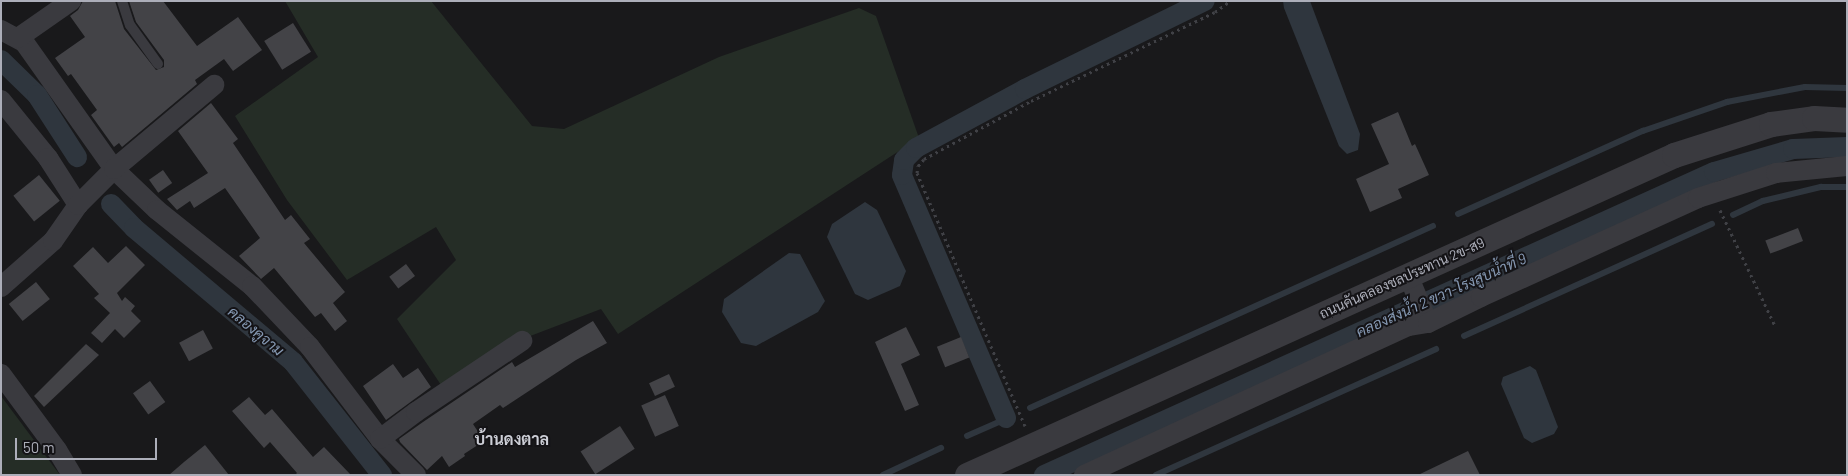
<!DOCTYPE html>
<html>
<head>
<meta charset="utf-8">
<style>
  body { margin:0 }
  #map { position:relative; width:1848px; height:476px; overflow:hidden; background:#19191b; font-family:Barlow,Sarabun,sans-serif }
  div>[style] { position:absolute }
  .green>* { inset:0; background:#252d26 }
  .water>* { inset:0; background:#2f363e }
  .stream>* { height:5.5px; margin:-2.75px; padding:0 2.75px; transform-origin:2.75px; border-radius:2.75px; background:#2f363e }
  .canal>* { height:20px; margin:-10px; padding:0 10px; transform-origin:10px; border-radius:10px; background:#2f363e }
  .building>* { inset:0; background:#434347; transform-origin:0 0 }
  .path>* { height:3px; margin-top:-1.5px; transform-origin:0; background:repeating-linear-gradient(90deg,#404146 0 2.5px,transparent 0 6.5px) }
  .service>* { height:10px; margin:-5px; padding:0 5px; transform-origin:5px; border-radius:5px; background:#3a3a3f }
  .minor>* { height:20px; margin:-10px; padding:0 10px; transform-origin:10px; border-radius:10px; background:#3a3a3f }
  .tertiary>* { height:25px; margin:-12.5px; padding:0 12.5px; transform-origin:12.5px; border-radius:12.5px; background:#3a3a3f }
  span { translate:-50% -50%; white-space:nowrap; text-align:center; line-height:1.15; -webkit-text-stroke:4px #141316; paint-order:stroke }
  .street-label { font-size:14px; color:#acaeb9 }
  .water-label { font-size:15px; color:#8598b2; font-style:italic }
  .quarter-label { font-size:16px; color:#ccced6; font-weight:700 }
  .frame { position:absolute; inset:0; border:2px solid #acaeb9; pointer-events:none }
  .scale { position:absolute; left:15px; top:438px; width:142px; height:22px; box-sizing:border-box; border:2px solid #acaeb9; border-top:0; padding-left:6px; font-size:15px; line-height:18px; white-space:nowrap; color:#acaeb9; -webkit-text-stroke:4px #141316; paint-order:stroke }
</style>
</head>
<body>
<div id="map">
  <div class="green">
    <i style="clip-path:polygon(285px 1px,431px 1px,532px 126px,564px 129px,719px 57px,859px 8px,876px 16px,919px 138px,618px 334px,601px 309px,507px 345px,441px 385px,397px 319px,456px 260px,436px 227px,347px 280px,287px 200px,235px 116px,318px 57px)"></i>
    <i style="clip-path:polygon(1px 396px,60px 475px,1px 475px)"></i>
  </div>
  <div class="water">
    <i style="clip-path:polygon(1283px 1px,1310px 1px,1360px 134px,1358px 150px,1347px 154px,1339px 146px,1284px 8px)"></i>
    <i style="clip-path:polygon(865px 202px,877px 210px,906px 271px,900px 286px,868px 300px,855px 294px,827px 237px,832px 224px)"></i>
    <i style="clip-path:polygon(789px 253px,800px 254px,825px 301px,818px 312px,756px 346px,741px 343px,722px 312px,724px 299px)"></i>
    <i style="clip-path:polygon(1530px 366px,1536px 370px,1558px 427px,1554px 434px,1532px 443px,1524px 438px,1501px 384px,1503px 377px)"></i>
  </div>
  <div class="stream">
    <i style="left:1458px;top:214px;width:203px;rotate:-24.2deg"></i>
    <i style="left:1643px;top:131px;width:89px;rotate:-19deg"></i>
    <i style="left:1727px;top:102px;width:79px;rotate:-10.9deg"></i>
    <i style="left:1805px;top:87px;width:42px;rotate:1.4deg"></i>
    <i style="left:1733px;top:215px;width:33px;rotate:-25deg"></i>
    <i style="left:1763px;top:201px;width:60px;rotate:-13.6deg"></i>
    <i style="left:1821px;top:187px;width:26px"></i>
    <i style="left:1464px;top:336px;width:272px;rotate:-24.3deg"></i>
    <i style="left:1030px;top:408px;width:442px;rotate:-24.3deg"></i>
    <i style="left:967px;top:436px;width:45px;rotate:-23.7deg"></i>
    <i style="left:883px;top:475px;width:64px;rotate:-25deg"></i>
    <i style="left:1156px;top:475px;width:307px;rotate:-24.2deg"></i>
  </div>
  <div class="canal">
    <i style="left:1px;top:60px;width:50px;rotate:44.2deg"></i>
    <i style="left:37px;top:95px;width:74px;rotate:57.2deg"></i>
    <i style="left:111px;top:204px;width:33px;rotate:46deg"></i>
    <i style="left:134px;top:228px;width:208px;rotate:40.1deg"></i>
    <i style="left:293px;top:362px;width:144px;rotate:51.8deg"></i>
    <i style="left:1006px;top:418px;width:264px;rotate:-113.2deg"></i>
    <i style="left:902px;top:175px;width:15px;rotate:-82deg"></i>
    <i style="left:904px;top:160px;width:17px;rotate:-45deg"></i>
    <i style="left:916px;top:148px;width:124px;rotate:-28.4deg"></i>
    <i style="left:1025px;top:89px;width:200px;rotate:-26.1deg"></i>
    <i style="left:1044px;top:475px;width:735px;rotate:-24.33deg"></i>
    <i style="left:1714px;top:172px;width:82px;rotate:-16.2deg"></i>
    <i style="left:1793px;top:149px;width:54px;rotate:-2.1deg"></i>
  </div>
  <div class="building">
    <i style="clip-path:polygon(83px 1px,115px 1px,124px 29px,156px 70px,164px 67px,164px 60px,136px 22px,129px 1px,163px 1px,197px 46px,238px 17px,262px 50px,233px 71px,224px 59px,195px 80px,197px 84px,122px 147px,119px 143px,114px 147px,91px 115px,97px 110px,71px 74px,68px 76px,55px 58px,85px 37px,70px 16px,78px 10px)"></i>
    <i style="left:293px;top:23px;width:34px;height:34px;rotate:58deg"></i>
    <i style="clip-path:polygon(211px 103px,238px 139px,233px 143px,285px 220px,291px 215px,310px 239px,304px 243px,345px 292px,333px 303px,347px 321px,335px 331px,321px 313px,315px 317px,274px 268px,261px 279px,239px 256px,260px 238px,225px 188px,194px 208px,190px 201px,177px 210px,167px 199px,208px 173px,178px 131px)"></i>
    <i style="clip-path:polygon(1398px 112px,1412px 146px,1415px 144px,1429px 175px,1398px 189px,1402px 198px,1370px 212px,1356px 179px,1389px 164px,1371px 124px)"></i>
    <i style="left:163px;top:170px;width:16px;height:17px;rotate:55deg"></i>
    <i style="left:39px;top:175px;width:33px;height:33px;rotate:51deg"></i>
    <i style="left:1798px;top:228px;width:14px;height:35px;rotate:69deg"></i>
    <i style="clip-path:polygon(126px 246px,145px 265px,117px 293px,122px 301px,125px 297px,135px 306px,131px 311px,141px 321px,124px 338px,115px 329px,102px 343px,91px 333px,110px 313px,94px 298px,99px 294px,73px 266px,93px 247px,108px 263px)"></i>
    <i style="left:406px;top:264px;width:15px;height:21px;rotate:53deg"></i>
    <i style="left:36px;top:282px;width:22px;height:35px;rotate:51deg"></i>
    <i style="clip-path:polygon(593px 321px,607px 343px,576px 360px,503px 408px,500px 405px,473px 424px,484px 441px,464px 454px,465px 456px,449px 467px,442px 456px,427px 470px,400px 442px,399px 439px,423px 422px,512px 362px,515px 367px)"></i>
    <i style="clip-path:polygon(906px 327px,920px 355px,901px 364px,919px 405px,905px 411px,875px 342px)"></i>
    <i style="left:203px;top:330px;width:21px;height:27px;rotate:62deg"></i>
    <i style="left:961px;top:337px;width:22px;height:26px;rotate:68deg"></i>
    <i style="clip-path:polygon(86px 344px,99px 355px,44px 407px,34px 396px)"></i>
    <i style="clip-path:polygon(393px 364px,403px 378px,418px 368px,431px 387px,386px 420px,363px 386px)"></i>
    <i style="left:669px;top:374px;width:14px;height:22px;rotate:65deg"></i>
    <i style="left:150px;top:381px;width:26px;height:21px;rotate:54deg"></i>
    <i style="left:665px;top:395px;width:34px;height:26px;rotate:66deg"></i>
    <i style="clip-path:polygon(249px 397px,265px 415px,272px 409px,313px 457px,324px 447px,351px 475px,295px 475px,297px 473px,270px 442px,264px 448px,232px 411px)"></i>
    <i style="left:620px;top:426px;width:27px;height:47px;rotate:57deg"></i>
    <i style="clip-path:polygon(205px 445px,229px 475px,169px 475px,184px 462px)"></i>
    <i style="clip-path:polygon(1468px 451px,1480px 475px,1418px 475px)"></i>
  </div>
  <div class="path">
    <i style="left:1720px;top:210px;width:128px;rotate:64.6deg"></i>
    <i style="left:1025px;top:426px;width:275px;rotate:-113.1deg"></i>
    <i style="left:917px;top:173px;width:7px;rotate:-82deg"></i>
    <i style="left:918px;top:166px;width:9px;rotate:-49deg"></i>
    <i style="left:924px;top:159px;width:122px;rotate:-28.5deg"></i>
    <i style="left:1031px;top:101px;width:204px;rotate:-25.8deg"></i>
    <i style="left:1215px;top:12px;width:19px;rotate:-36deg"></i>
  </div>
  <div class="service">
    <i style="left:122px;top:1px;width:25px;rotate:72deg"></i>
    <i style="left:130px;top:25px;width:48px;rotate:54.3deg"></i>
  </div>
  <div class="minor">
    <i style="left:1px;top:30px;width:26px;rotate:28deg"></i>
    <i style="left:24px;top:42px;width:156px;rotate:54.7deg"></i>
    <i style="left:114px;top:169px;width:59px;rotate:43.6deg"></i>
    <i style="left:157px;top:210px;width:122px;rotate:38.7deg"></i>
    <i style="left:252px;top:286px;width:84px;rotate:46.4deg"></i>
    <i style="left:310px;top:347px;width:116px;rotate:52.7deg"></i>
    <i style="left:380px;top:439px;width:51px;rotate:45deg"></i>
    <i style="left:18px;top:38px;width:65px;rotate:-34.9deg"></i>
    <i style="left:1px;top:100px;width:75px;rotate:51deg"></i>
    <i style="left:48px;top:158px;width:56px;rotate:57.4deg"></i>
    <i style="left:1408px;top:275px;width:52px;rotate:67.4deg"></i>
    <i style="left:1px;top:287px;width:69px;rotate:-41.5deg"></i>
    <i style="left:53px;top:241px;width:44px;rotate:-55.2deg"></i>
    <i style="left:78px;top:205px;width:51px;rotate:-45deg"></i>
    <i style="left:114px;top:169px;width:131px;rotate:-40deg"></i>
    <i style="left:1px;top:374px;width:94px;rotate:53.6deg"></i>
    <i style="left:57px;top:450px;width:29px;rotate:59deg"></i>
    <i style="left:380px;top:439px;width:45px;rotate:-36.9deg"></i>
    <i style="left:416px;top:412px;width:128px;rotate:-33.8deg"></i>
    <i style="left:1084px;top:475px;width:357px;rotate:-24.7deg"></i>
    <i style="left:1408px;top:326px;width:20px;rotate:-9deg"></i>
    <i style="left:1428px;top:323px;width:59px;rotate:-26.1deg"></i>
    <i style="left:1481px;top:297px;width:239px;rotate:-24.5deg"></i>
    <i style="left:1698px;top:198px;width:82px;rotate:-17.8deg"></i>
    <i style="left:1776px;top:173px;width:71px;rotate:-5.6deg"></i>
  </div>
  <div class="tertiary">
    <i style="left:967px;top:475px;width:776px;rotate:-24.35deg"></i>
    <i style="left:1674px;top:155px;width:102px;rotate:-17.7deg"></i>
    <i style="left:1771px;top:124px;width:43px;rotate:-7.9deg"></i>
    <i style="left:1814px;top:118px;width:33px;rotate:3deg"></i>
  </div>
  <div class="street-label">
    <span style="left:1402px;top:278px;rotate:-24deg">ถนนคันคลองชลประทาน 2ข-ส9</span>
  </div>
  <div class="water-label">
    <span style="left:1441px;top:295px;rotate:-24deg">คลองส่งน้ำ 2 ขวา-โรงสูบน้ำที่ 9</span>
    <span style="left:256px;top:331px;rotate:40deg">คลองคูจาม</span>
  </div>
  <div class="quarter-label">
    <span style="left:512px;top:439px">บ้านดงตาล</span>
  </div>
  <div class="frame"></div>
  <div class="scale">50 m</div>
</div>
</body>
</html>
